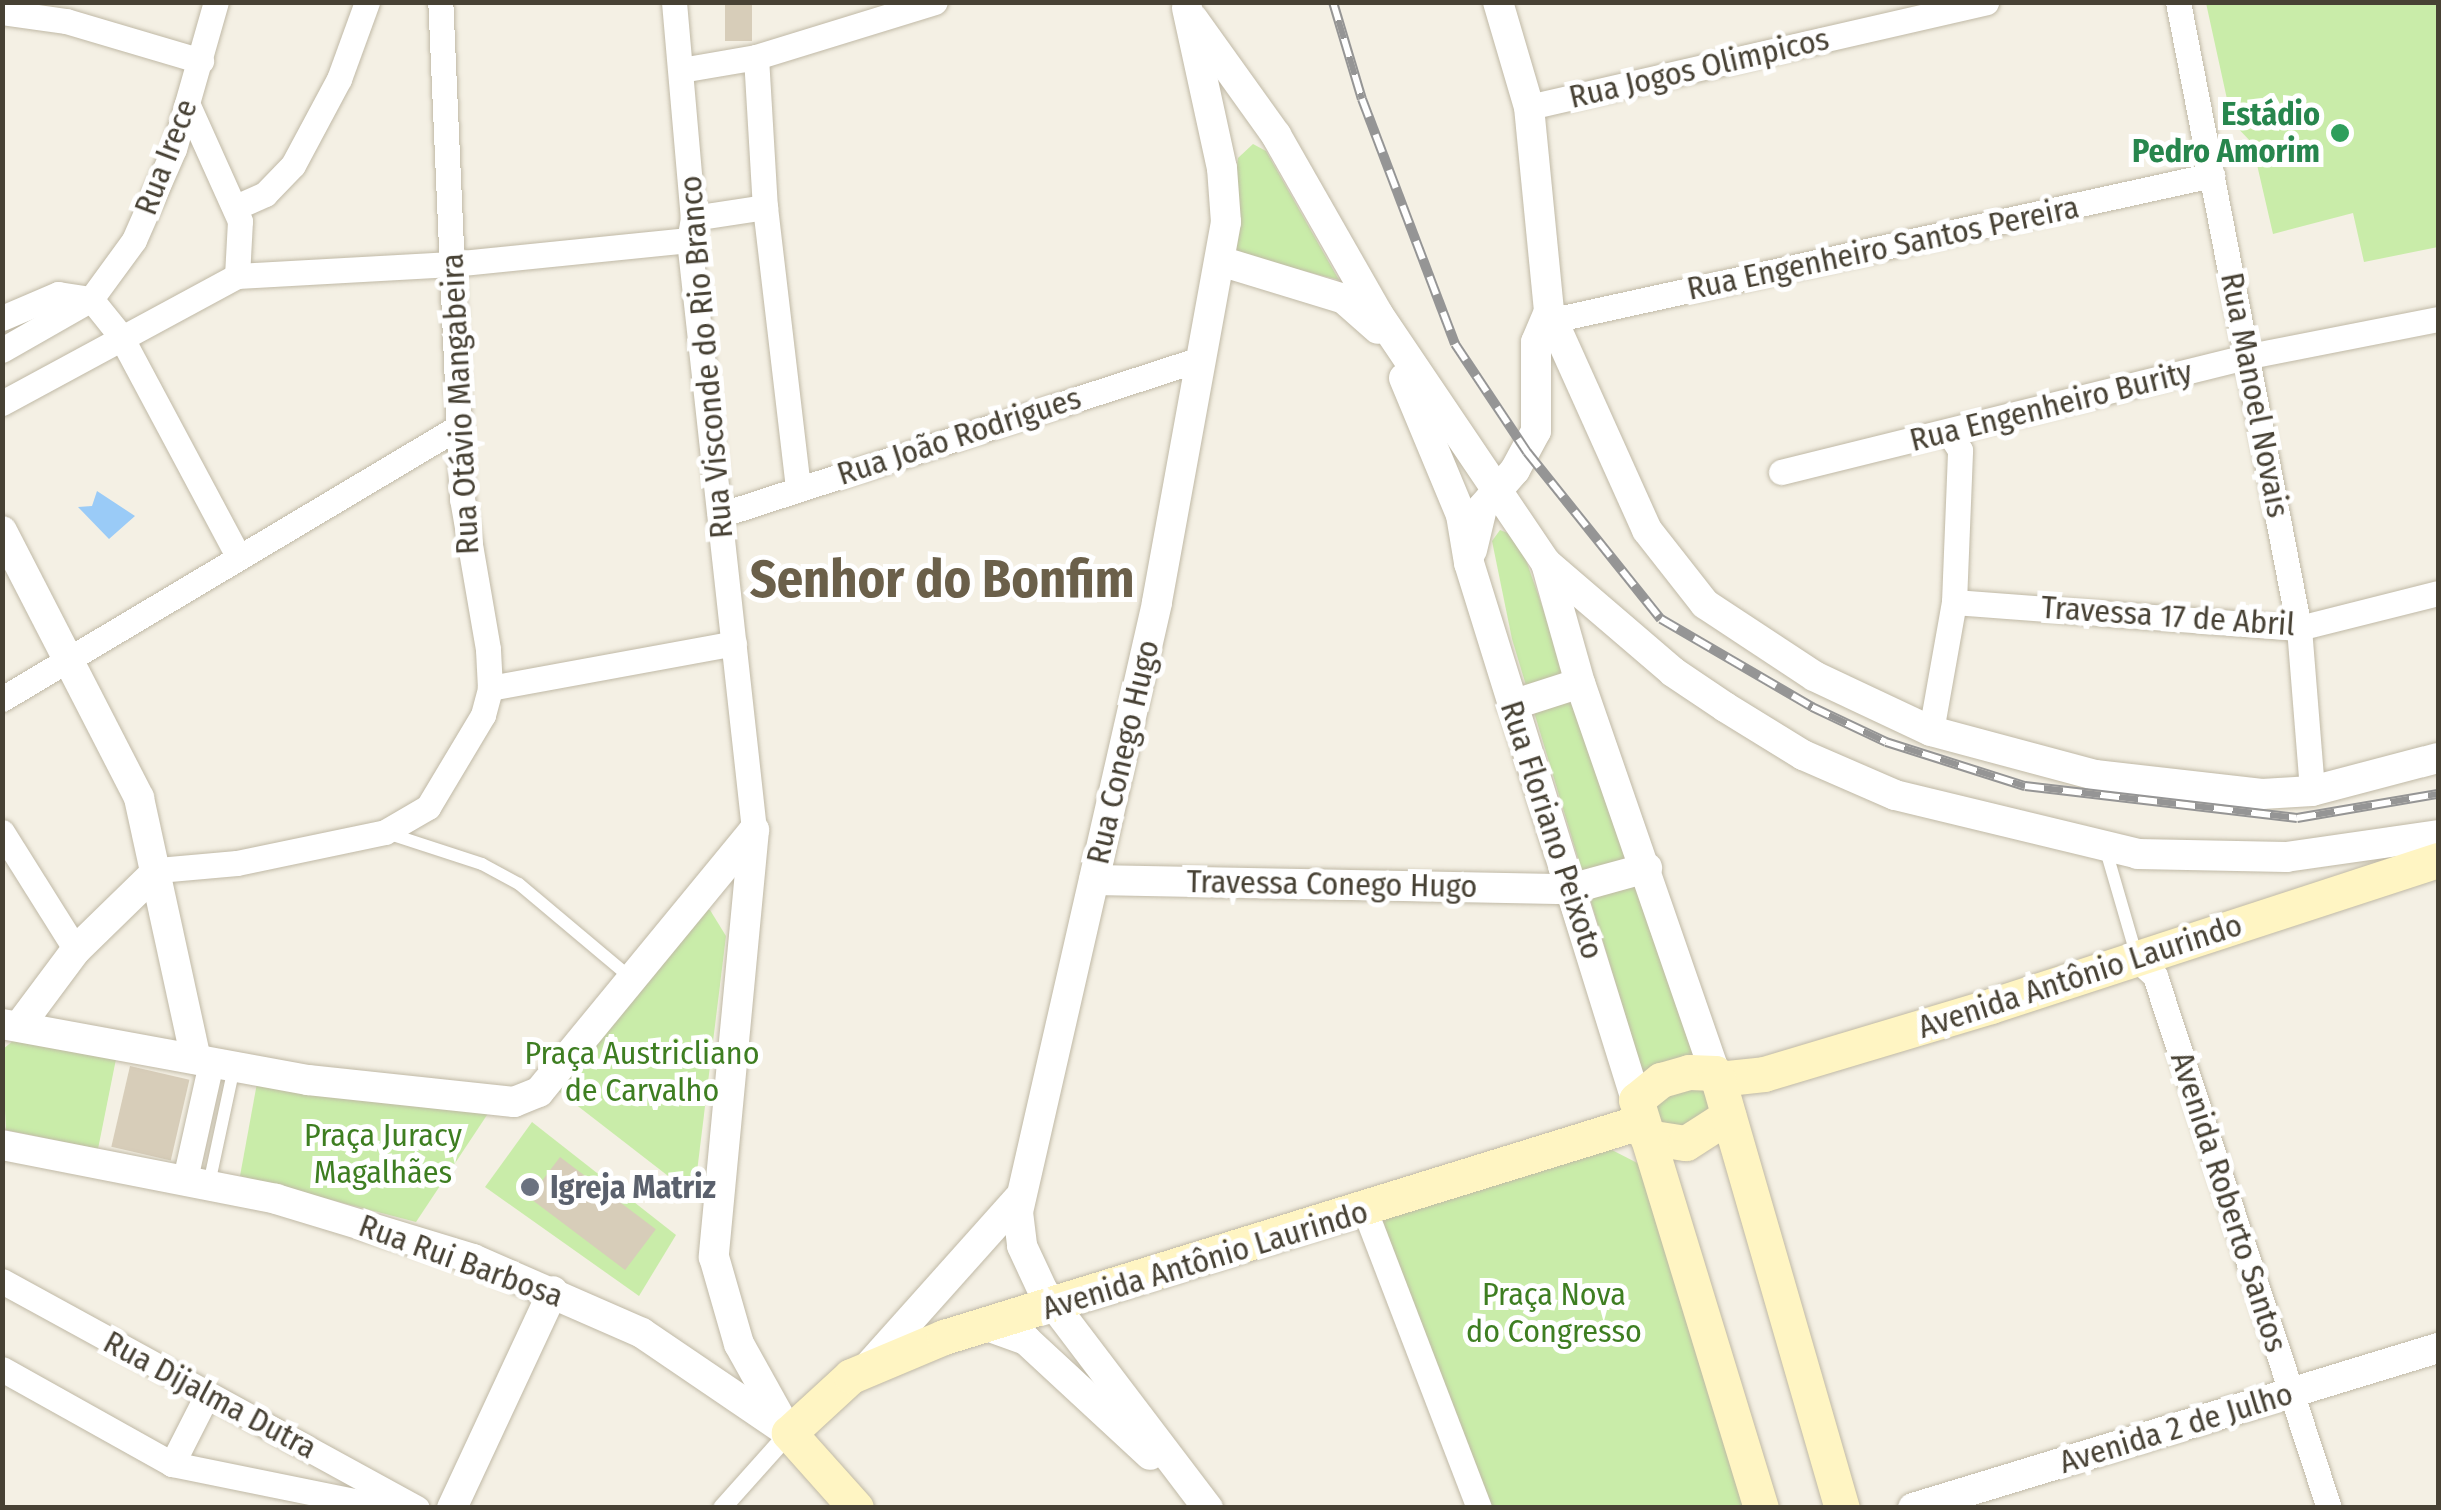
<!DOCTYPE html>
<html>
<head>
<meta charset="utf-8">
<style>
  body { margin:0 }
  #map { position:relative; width:2441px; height:1510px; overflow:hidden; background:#f4f0e4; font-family:"Fira Sans Condensed",sans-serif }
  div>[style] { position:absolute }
  .green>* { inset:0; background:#c9eca9 }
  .water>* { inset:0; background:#9acbf7 }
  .building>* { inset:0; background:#d7cdb9; transform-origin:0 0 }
  .roads { filter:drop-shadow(0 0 2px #c0b9a6) drop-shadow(0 0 2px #c0b9a6) }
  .service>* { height:12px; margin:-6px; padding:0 6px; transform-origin:6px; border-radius:6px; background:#fff }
  .pedestrian>* { height:18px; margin:-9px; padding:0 9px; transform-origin:9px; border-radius:9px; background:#fff }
  .minor>* { height:25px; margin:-12.5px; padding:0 12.5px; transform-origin:12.5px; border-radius:12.5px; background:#fff }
  .tertiary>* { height:30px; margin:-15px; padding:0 15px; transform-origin:15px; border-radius:15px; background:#fff }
  .secondary>* { height:35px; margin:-17.5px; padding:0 17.5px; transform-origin:17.5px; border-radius:17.5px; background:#fff5c3 }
  .rail>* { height:10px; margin-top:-5px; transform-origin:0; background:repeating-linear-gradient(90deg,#fff 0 19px,#959595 0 38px); box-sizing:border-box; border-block:2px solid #959595 }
  .dots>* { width:28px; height:28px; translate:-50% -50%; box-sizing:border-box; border:5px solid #fff; border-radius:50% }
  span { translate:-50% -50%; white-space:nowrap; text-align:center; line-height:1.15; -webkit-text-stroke:10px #fff; paint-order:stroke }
  .street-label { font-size:32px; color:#474134 }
  .leisure-label { font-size:32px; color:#27864d; font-weight:700 }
  .right { translate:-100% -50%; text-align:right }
  .park-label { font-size:32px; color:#3e7e21 }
  .worship-label { font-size:32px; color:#5b616d; font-weight:700 }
  .left { translate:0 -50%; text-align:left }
  .town-label { font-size:52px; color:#6b604a; font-weight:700 }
  .frame { position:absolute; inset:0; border:5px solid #474134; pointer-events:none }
</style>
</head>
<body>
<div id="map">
  <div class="green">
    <i style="clip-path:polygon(2206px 3px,2438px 3px,2438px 247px,2364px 262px,2353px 213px,2273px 234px,2252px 143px,2232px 122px)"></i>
    <i style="clip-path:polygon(1253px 144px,1266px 151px,1339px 280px,1226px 251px,1238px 158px)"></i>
    <i style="clip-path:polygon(1500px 530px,1518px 537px,1719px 1113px,1661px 1134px,1512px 639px,1492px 541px)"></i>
    <i style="clip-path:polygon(692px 910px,710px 910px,726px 936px,694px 1196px,548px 1083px)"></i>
    <i style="clip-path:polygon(20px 1035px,117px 1054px,98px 1149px,6px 1130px,2px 1050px)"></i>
    <i style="clip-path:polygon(257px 1083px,491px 1109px,416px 1222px,240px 1176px)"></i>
    <i style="clip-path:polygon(532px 1122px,676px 1235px,639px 1296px,485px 1187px)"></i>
    <i style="clip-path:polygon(1610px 1149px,1649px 1169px,1750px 1507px,1487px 1507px,1376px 1221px)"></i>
  </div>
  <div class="water">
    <i style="clip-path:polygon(97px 491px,135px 516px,109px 539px,78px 507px,92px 506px)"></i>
  </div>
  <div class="building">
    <i style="left:725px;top:2px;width:27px;height:39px"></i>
    <i style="left:130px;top:1066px;width:61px;height:83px;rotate:13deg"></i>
    <i style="left:560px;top:1157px;width:120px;height:51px;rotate:37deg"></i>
  </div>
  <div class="roads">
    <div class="service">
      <i style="left:387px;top:833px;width:100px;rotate:18.1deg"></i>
      <i style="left:482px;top:864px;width:42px;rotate:28.4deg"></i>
      <i style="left:519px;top:884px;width:145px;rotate:40deg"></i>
      <i style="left:2105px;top:847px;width:111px;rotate:73.8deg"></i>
      <i style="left:209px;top:1184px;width:120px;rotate:-77.9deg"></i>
    </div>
    <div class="pedestrian">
      <i style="left:722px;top:1508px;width:101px;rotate:-48.2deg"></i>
    </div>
    <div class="minor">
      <i style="left:674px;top:2px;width:217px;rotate:85deg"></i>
      <i style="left:693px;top:218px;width:22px;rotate:100deg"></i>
      <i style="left:689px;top:240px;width:594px;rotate:83.71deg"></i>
      <i style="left:2178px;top:2px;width:638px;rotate:79.06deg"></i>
      <i style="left:2299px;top:628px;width:164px;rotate:85.4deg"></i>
      <i style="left:2px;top:12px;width:65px;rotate:8deg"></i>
      <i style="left:66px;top:21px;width:141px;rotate:16.5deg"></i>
      <i style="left:756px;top:57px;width:150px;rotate:86.6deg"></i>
      <i style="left:765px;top:207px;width:283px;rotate:83.3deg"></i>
      <i style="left:681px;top:70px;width:76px;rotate:-9.8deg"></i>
      <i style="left:756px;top:57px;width:187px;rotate:-17.1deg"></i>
      <i style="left:1529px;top:107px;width:469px;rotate:-12.9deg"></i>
      <i style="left:236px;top:207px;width:32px;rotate:-24deg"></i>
      <i style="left:265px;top:194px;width:40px;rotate:-46deg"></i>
      <i style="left:293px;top:165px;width:98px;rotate:-61.9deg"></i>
      <i style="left:339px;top:79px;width:82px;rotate:-70deg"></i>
      <i style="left:693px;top:218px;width:73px;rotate:-8.7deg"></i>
      <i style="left:237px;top:276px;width:215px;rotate:-3.2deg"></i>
      <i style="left:452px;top:264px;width:238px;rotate:-5.8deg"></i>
      <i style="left:2px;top:318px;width:61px;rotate:-23.2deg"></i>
      <i style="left:58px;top:294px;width:33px;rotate:9deg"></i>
      <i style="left:91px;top:299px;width:46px;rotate:51.1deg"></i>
      <i style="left:120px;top:335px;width:251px;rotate:61.9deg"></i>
      <i style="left:1553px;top:320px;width:675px;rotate:-12.41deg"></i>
      <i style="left:2px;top:350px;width:103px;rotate:-29.8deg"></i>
      <i style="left:91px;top:299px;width:73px;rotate:-53.9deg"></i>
      <i style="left:134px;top:240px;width:99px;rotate:-66.3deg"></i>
      <i style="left:174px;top:149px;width:153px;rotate:-74.1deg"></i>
      <i style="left:2px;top:403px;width:267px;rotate:-28.4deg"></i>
      <i style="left:237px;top:276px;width:55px;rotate:-86.9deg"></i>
      <i style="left:240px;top:221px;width:129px;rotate:-114.2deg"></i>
      <i style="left:1781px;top:472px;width:482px;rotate:-13.9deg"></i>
      <i style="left:2249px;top:356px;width:193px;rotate:-11.1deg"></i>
      <i style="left:720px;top:515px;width:505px;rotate:-18deg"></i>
      <i style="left:1954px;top:602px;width:346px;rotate:4.3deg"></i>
      <i style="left:2299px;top:628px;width:143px;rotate:-14.1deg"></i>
      <i style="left:490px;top:688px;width:248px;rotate:-10.4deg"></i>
      <i style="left:2px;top:699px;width:533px;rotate:-30.8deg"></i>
      <i style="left:1931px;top:731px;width:131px;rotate:-79.9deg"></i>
      <i style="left:1954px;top:602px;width:152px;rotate:-87.7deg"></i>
      <i style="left:1960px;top:450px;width:20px;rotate:-123deg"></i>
      <i style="left:2px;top:832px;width:139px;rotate:57.9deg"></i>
      <i style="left:158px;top:870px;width:79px;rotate:-5.1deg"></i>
      <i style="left:237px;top:863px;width:151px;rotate:-11.8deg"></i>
      <i style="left:385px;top:832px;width:50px;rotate:-30.2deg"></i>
      <i style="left:428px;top:807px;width:107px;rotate:-59.1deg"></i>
      <i style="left:483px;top:715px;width:28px;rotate:-75deg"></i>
      <i style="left:490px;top:688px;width:39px;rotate:-93deg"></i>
      <i style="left:488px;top:649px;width:152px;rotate:-99.8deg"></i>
      <i style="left:462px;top:499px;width:497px;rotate:-92.5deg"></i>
      <i style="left:2137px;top:959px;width:25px;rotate:43deg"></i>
      <i style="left:2155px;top:976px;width:560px;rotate:71.89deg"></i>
      <i style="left:185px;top:1179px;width:119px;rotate:-77.4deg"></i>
      <i style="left:1365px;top:1211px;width:318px;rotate:69deg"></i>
      <i style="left:2px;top:1281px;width:473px;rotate:28.7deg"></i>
      <i style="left:2px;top:1369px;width:195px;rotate:29.2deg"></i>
      <i style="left:172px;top:1464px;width:221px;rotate:11.5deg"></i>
      <i style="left:172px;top:1464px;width:77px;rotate:-63.1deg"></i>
    </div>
    <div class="tertiary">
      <i style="left:1498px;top:2px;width:109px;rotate:73.6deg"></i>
      <i style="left:1529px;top:107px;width:206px;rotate:84.4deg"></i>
      <i style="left:1549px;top:312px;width:239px;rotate:65.8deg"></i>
      <i style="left:1647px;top:530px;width:94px;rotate:51.9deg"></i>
      <i style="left:1705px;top:604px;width:131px;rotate:33.4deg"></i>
      <i style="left:1814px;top:676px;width:129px;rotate:25.2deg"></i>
      <i style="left:1931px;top:731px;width:170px;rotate:15deg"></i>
      <i style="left:2095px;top:775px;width:168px;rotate:6.5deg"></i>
      <i style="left:2262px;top:794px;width:50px;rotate:-3.4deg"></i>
      <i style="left:2312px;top:791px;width:130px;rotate:-14.7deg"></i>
      <i style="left:1187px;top:8px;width:164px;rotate:77.7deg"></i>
      <i style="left:1222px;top:168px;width:54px;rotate:85.8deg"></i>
      <i style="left:1226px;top:222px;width:387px;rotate:100.3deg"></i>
      <i style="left:1157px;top:603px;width:625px;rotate:102.86deg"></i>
      <i style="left:1018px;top:1212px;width:34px;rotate:83deg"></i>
      <i style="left:1022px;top:1246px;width:50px;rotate:65deg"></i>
      <i style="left:1043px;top:1291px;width:273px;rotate:52.8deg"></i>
      <i style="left:1193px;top:19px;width:143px;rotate:54.4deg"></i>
      <i style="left:1276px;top:135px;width:206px;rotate:60.3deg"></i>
      <i style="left:1378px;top:314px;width:300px;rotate:56deg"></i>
      <i style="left:1546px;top:563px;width:125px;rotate:74.2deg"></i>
      <i style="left:1580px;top:683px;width:413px;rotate:70.9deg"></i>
      <i style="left:1220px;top:261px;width:130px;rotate:17deg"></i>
      <i style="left:1344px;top:299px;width:45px;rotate:41.4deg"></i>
      <i style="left:1404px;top:378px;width:148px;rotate:67.4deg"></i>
      <i style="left:1461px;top:515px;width:49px;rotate:80.5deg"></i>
      <i style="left:1469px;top:563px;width:562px;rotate:72.72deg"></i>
      <i style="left:2px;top:531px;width:300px;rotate:62.8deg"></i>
      <i style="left:139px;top:798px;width:267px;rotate:77.7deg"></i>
      <i style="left:1472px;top:550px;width:43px;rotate:-76.6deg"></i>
      <i style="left:1482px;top:508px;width:50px;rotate:-49deg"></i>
      <i style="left:1515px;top:470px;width:44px;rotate:-61.7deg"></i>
      <i style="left:1536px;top:431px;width:89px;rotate:-90deg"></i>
      <i style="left:1536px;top:342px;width:33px;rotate:-67deg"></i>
      <i style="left:1546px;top:563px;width:167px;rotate:40.6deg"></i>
      <i style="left:1673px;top:672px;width:63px;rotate:33.9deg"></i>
      <i style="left:1725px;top:707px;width:92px;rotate:31.6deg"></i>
      <i style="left:1803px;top:755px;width:100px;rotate:23.5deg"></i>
      <i style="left:1895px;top:795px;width:250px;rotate:13.6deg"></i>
      <i style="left:2138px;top:854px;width:148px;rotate:1.2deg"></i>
      <i style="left:2286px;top:857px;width:154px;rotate:-8.2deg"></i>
      <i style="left:1512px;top:705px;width:71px;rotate:-17.9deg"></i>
      <i style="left:754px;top:830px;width:429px;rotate:95.4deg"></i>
      <i style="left:714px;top:1257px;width:91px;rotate:74deg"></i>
      <i style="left:739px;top:1344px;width:93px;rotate:60.9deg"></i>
      <i style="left:1094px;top:880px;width:476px;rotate:1.1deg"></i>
      <i style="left:1570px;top:889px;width:80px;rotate:-15.3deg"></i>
      <i style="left:2px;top:1024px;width:311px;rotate:10.4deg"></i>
      <i style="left:308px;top:1080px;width:207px;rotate:6.1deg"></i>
      <i style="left:514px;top:1102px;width:27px;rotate:-22deg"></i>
      <i style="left:539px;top:1092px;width:339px;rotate:-50.6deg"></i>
      <i style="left:20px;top:1025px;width:94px;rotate:-53.3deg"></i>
      <i style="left:76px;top:950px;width:115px;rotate:-44.3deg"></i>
      <i style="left:2px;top:1145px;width:279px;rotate:11.1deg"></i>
      <i style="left:276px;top:1199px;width:206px;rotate:16.9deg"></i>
      <i style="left:473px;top:1259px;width:184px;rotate:23.6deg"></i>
      <i style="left:642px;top:1333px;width:178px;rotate:34.2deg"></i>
      <i style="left:984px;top:1325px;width:45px;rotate:19.7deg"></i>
      <i style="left:1026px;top:1340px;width:169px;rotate:42.8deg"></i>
      <i style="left:867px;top:1368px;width:227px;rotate:-48.2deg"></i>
      <i style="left:452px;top:1508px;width:239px;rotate:-65deg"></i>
      <i style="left:1913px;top:1508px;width:549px;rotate:-16.95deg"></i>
    </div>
    <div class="secondary">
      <i style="left:1718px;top:1079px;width:46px;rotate:-6.2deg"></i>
      <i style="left:1764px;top:1074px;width:237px;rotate:-16.7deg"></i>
      <i style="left:1991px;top:1006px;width:470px;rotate:-18.1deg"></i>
      <i style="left:1647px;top:1137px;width:39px;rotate:9deg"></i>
      <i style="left:1686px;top:1143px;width:50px;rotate:-32.7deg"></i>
      <i style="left:856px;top:1508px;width:101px;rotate:-131.8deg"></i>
      <i style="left:789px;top:1433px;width:84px;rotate:-42.6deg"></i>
      <i style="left:851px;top:1376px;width:101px;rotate:-22.8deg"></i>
      <i style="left:944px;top:1337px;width:728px;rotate:-17.17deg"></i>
      <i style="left:1761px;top:1508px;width:427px;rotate:-107deg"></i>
      <i style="left:1636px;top:1100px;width:32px;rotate:-39deg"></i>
      <i style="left:1661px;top:1080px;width:29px;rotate:-16deg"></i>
      <i style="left:1689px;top:1072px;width:26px;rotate:2deg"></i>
      <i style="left:1715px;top:1073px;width:7px;rotate:63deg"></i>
      <i style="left:1718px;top:1079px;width:447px;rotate:73.9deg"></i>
    </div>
  </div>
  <div class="rail">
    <i style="left:1333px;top:2px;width:101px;rotate:73.4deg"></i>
    <i style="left:1362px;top:99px;width:262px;rotate:69.2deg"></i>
    <i style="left:1455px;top:344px;width:130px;rotate:56.3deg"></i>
    <i style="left:1527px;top:452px;width:214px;rotate:51.3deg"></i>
    <i style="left:1661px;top:619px;width:175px;rotate:30.2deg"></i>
    <i style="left:1812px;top:707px;width:82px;rotate:25.3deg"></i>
    <i style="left:1886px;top:742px;width:146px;rotate:17.6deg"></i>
    <i style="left:2025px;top:786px;width:274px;rotate:6.7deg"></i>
    <i style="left:2297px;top:818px;width:143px;rotate:-9.7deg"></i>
  </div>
  <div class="dots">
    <i style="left:2340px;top:133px;background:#2e9e5b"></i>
    <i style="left:530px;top:1187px;background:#6b7280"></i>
  </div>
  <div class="street-label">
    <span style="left:1699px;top:68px;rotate:-13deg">Rua Jogos Olimpicos</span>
    <span style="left:166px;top:157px;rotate:-69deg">Rua Irece</span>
    <span style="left:1883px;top:248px;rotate:-12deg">Rua Engenheiro Santos Pereira</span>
    <span style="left:706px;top:357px;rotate:-95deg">Rua Visconde do Rio Branco</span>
    <span style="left:2255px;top:395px;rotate:79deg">Rua Manoel Novais</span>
    <span style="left:460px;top:404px;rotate:-93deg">Rua Otávio Mangabeira</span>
    <span style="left:2051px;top:406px;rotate:-14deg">Rua Engenheiro Burity</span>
    <span style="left:959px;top:436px;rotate:-18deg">Rua João Rodrigues</span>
    <span style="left:2168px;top:616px;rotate:4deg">Travessa 17 de Abril</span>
    <span style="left:1123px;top:752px;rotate:-77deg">Rua Conego Hugo</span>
    <span style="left:1552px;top:830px;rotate:72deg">Rua Floriano Peixoto</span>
    <span style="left:1332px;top:884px;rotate:1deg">Travessa Conego Hugo</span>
    <span style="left:2080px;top:976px;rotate:-18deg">Avenida Antônio Laurindo</span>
    <span style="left:2229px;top:1202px;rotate:72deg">Avenida Roberto Santos</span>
    <span style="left:1205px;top:1260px;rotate:-17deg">Avenida Antônio Laurindo</span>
    <span style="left:461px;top:1261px;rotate:20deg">Rua Rui Barbosa</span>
    <span style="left:210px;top:1395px;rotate:28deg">Rua Dijalma Dutra</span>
    <span style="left:2176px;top:1428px;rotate:-17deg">Avenida 2 de Julho</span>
  </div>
  <div class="leisure-label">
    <span class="right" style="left:2320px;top:133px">Estádio<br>Pedro Amorim</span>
  </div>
  <div class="park-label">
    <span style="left:642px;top:1072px">Praça Austricliano<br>de Carvalho</span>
    <span style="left:383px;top:1154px">Praça Juracy<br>Magalhães</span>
    <span style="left:1554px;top:1313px">Praça Nova<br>do Congresso</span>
  </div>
  <div class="worship-label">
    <span class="left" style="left:550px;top:1187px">Igreja Matriz</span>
  </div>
  <div class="town-label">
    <span style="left:942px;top:580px">Senhor do Bonfim</span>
  </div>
  <div class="frame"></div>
</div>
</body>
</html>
